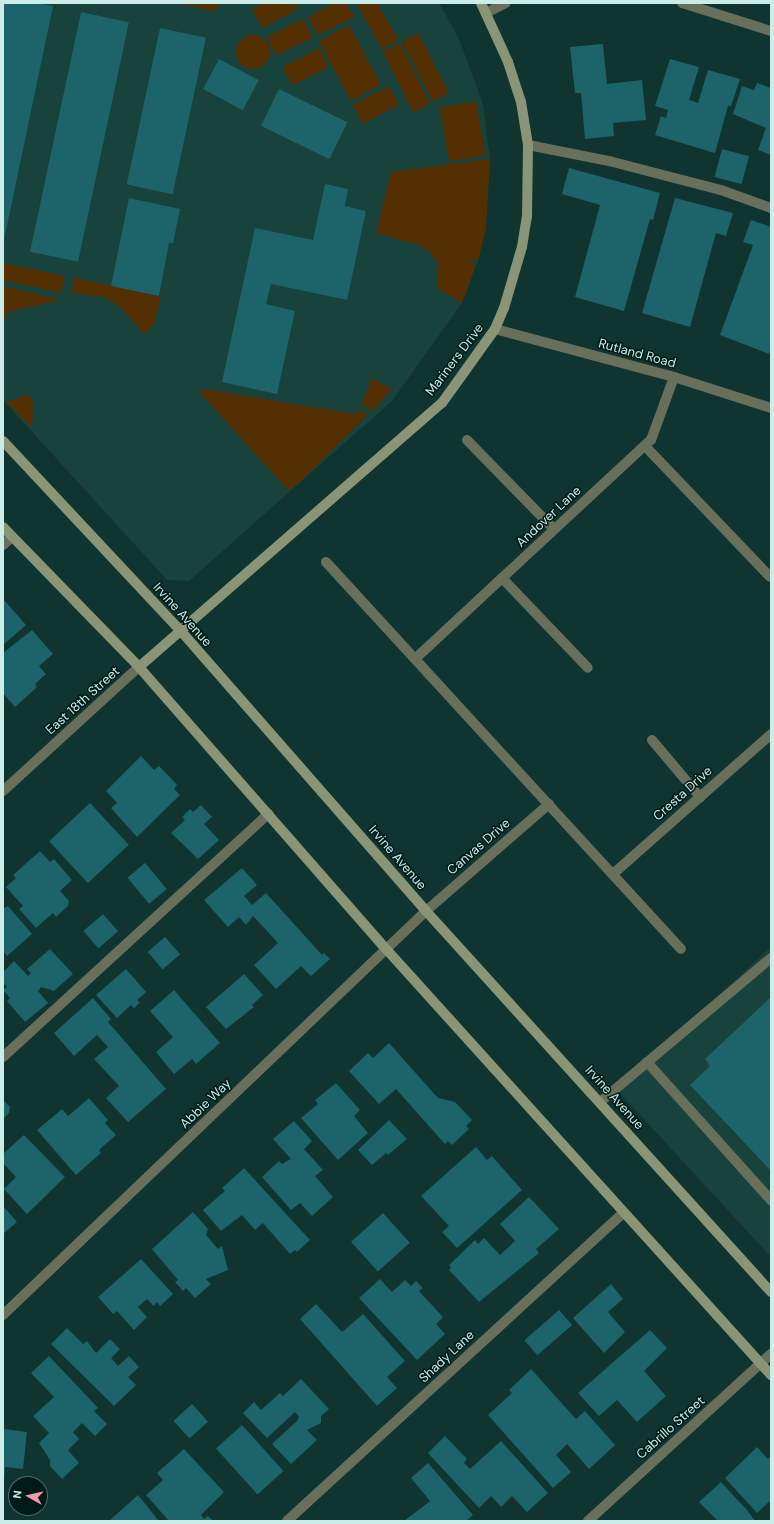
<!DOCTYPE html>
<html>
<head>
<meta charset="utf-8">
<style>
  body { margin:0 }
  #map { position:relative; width:774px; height:1524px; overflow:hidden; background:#10342f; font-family:"DM Sans",sans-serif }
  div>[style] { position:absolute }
  .built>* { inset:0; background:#18423c }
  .green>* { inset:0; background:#532f01; transform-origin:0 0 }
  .round { border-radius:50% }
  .building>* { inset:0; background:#1c636a; transform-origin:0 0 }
  .lane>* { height:10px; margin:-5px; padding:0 5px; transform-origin:5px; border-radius:5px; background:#68705c }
  .street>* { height:10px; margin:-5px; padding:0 5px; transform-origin:5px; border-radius:5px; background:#68705c }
  .secondary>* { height:10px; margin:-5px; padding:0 5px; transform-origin:5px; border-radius:5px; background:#899576 }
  span { translate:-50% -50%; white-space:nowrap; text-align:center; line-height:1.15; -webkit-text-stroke:3px #001a17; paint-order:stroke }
  .street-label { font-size:13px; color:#ccede7 }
  .frame { position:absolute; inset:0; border:4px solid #ccede7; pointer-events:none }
  .north { position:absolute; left:8px; top:1476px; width:40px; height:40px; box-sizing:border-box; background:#001a17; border:1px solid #526e6a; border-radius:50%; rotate:278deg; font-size:11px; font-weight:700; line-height:16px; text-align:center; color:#ccede7 }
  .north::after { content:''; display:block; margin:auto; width:14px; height:18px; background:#f29aae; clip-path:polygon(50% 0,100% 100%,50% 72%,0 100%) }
</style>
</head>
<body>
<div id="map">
  <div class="built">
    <i style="clip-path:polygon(3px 3px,439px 3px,459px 39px,483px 104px,490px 159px,486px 228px,478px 261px,462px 303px,392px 401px,189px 581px,167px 580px,3px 400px)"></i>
    <i style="clip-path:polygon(771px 947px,771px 1257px,617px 1090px)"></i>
  </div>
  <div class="green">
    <i style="clip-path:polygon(177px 3px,218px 3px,216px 12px)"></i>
    <i style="clip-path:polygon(264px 3px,295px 3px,298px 9px,262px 28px,252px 9px)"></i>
    <i style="clip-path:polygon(335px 3px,346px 3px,354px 17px,318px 35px,308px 17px)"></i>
    <i style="clip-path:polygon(356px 3px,377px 3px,398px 40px,382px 49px)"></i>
    <i style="left:304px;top:19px;width:21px;height:41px;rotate:65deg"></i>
    <i style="left:349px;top:25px;width:68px;height:34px;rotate:62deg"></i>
    <i style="left:418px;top:33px;width:68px;height:18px;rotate:63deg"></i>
    <i class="round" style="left:236px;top:35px;width:34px;height:34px"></i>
    <i style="left:400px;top:43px;width:68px;height:19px;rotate:64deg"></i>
    <i style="left:319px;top:48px;width:21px;height:41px;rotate:62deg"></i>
    <i style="left:389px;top:86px;width:21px;height:41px;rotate:62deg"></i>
    <i style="left:476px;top:101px;width:55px;height:37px;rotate:80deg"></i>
    <i style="clip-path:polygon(490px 159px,486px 228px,478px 261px,472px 258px,470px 262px,476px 264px,462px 303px,438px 289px,437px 262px,431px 253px,419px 245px,376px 233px,391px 172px)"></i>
    <i style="left:3px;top:263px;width:63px;height:17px;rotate:12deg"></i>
    <i style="clip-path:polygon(74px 278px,161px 295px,154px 324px,144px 334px,120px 307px,104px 297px,71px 293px)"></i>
    <i style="clip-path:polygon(3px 286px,61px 300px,7px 312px,6px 320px,3px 320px)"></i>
    <i style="clip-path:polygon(372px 378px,392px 389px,372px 411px,362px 404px)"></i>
    <i style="clip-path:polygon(204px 389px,354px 414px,360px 410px,368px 415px,293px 488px,287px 489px,200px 393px)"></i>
    <i style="clip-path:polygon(28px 394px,33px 403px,32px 428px,6px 402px)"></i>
  </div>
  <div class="building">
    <i style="clip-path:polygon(4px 3px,37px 3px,53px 6px,4px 240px)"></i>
    <i style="left:81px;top:12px;width:49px;height:245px;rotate:12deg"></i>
    <i style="left:160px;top:28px;width:47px;height:160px;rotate:12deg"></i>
    <i style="clip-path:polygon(603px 44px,607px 84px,642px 80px,646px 120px,613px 123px,614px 136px,585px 139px,581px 93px,575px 93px,570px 47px)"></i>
    <i style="left:219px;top:59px;width:45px;height:34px;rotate:28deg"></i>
    <i style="clip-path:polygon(670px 59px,699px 67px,689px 100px,698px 103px,708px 70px,740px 79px,731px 106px,728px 106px,715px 153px,655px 135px,661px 116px,666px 118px,668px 110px,655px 106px)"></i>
    <i style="clip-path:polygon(757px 83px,771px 88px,771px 155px,758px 150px,766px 128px,733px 114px,742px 86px,754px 90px)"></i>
    <i style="left:279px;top:89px;width:76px;height:41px;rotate:26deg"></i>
    <i style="left:722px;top:149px;width:28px;height:29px;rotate:15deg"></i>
    <i style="clip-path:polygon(569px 168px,660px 193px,653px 220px,650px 219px,624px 311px,575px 297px,600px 205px,562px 194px)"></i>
    <i style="clip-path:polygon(325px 184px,348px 189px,345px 206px,366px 211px,347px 300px,271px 284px,266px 304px,295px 311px,277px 394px,222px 382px,255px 228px,313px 240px)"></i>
    <i style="clip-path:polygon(129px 198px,180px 209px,173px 243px,169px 243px,159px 296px,111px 286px)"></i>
    <i style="clip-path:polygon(675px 198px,733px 213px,726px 236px,716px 233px,690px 327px,642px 313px)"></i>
    <i style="clip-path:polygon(751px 220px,771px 227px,771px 348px,769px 354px,720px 335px,753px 245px,743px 242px)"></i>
    <i style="clip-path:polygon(4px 600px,26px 625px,3px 645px,3px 602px)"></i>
    <i style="clip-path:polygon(32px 630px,53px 654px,39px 666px,46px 674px,35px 684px,37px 687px,15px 707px,3px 693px,3px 653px)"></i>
    <i style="clip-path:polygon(141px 756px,154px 770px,159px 766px,168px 775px,177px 785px,174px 789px,180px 795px,137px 837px,111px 808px,117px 803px,106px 791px)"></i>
    <i style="left:90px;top:803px;width:57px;height:56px;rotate:47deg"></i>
    <i style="clip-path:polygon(201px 805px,212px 817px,204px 824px,219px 840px,198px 859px,171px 833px,185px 820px,182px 817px,190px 809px,193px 812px)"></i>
    <i style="clip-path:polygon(40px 851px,50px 862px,54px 859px,72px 880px,60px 891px,69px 901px,68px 906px,56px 917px,53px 913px,36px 928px,19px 909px,23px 906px,6px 887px,16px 878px,13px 875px)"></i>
    <i style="left:145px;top:863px;width:34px;height:23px;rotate:50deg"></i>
    <i style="clip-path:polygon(242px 868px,257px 885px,244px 896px,252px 905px,266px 893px,322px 955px,324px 953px,330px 959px,311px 976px,301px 966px,276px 989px,254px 965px,278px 943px,253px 916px,246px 925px,239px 917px,228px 927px,204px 900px)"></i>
    <i style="clip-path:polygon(3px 906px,5px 908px,8px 906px,32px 934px,7px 956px,3px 951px)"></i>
    <i style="left:103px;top:914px;width:23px;height:26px;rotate:49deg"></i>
    <i style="left:165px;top:937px;width:23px;height:23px;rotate:49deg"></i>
    <i style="clip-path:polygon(50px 949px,73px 974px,54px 991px,41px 987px,38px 991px,48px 1003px,25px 1022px,7px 1001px,10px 998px,3px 990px,7px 987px,3px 982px,3px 972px,14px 961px,28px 976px,31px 973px,27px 969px)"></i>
    <i style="clip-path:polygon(126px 969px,146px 992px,137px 1000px,140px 1003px,134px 1008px,131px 1005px,117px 1018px,96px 995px)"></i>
    <i style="clip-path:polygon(244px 974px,263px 995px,252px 1005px,254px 1007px,226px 1029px,206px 1007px)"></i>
    <i style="clip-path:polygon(174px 990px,220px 1043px,196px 1064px,192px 1059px,174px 1074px,156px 1052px,173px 1037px,150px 1011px)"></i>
    <i style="clip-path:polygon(771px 997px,771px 1171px,690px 1085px,710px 1066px,705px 1059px)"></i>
    <i style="clip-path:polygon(93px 998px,111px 1019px,108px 1022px,166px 1089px,128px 1122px,106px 1098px,119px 1086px,94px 1059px,108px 1047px,97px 1035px,74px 1056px,54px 1033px)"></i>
    <i style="clip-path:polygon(389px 1043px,438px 1098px,455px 1102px,472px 1120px,466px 1126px,469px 1129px,452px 1145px,448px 1141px,445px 1144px,396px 1089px,379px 1104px,349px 1071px,368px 1053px,373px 1058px)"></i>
    <i style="clip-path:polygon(336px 1083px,360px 1110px,354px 1116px,368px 1133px,338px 1160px,301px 1118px,318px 1104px,315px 1100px)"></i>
    <i style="clip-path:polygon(89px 1098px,108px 1120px,105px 1123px,116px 1135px,99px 1150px,101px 1153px,76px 1175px,37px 1130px,62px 1109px,68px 1116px)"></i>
    <i style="clip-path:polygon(3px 1100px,10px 1107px,9px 1113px,3px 1119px)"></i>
    <i style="clip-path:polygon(389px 1120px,407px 1139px,388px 1155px,386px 1153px,372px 1165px,358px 1150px)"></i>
    <i style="clip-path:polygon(294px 1121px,312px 1141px,304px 1149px,323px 1170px,315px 1176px,333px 1197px,312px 1216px,300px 1203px,291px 1210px,262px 1177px,279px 1161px,282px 1164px,291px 1159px,273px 1139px)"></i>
    <i style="clip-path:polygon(24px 1135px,65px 1177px,27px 1214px,4px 1189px,16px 1177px,3px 1163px,3px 1154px)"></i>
    <i style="clip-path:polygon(476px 1147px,487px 1160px,492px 1156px,522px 1190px,457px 1248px,442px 1232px,449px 1226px,421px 1196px)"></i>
    <i style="clip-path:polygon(244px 1168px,310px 1240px,297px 1252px,295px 1250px,290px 1254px,263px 1223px,255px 1230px,242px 1215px,221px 1231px,203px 1210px,225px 1191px,222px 1188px)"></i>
    <i style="clip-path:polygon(529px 1197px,559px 1229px,536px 1249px,539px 1253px,479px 1302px,449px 1270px,451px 1268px,449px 1265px,475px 1240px,478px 1244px,484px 1238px,500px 1255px,515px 1241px,500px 1224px)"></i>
    <i style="clip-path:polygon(3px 1206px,17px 1222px,3px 1234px)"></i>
    <i style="clip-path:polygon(193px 1212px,208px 1229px,206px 1235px,218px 1249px,222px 1246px,228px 1270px,206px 1279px,211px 1284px,195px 1298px,186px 1288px,183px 1291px,175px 1282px,178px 1280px,152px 1249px)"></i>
    <i style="left:383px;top:1213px;width:40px;height:43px;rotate:48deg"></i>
    <i style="clip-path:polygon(141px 1259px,173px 1294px,160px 1306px,157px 1302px,154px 1306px,147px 1299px,138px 1307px,147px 1317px,134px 1330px,117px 1311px,113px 1314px,98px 1297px)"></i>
    <i style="clip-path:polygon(380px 1279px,392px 1292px,405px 1280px,411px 1286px,416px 1281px,423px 1288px,419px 1291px,443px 1317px,436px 1324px,445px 1334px,417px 1360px,359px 1298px)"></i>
    <i style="clip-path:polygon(611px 1284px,623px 1299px,608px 1312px,625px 1332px,604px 1353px,573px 1318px)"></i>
    <i style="clip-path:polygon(316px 1304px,342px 1332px,363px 1314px,405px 1361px,387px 1377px,397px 1388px,377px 1406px,300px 1319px)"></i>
    <i style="left:559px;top:1310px;width:20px;height:46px;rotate:49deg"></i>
    <i style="clip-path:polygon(67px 1328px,83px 1344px,87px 1341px,96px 1353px,110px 1339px,120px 1349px,111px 1358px,118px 1366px,129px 1356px,139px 1367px,128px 1377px,136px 1385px,114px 1406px,51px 1344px)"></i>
    <i style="clip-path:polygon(650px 1330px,667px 1348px,644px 1371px,666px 1396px,637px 1422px,617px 1400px,599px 1416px,578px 1393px)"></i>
    <i style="clip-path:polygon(49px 1356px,98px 1408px,94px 1411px,107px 1424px,95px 1436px,82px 1423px,73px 1432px,79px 1439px,68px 1450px,79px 1463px,62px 1479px,50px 1466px,50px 1460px,39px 1443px,49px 1433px,33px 1416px,54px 1397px,31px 1373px)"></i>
    <i style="clip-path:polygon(531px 1369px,576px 1419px,585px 1411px,615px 1445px,589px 1469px,567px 1444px,556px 1455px,571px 1472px,553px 1488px,488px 1415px,512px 1393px,509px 1390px)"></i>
    <i style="clip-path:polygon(301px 1379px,329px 1409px,321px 1416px,321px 1423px,307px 1430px,317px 1440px,291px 1464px,272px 1444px,297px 1421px,299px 1417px,295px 1412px,267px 1438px,243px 1413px,254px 1402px,261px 1410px,280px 1393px,283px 1396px)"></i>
    <i style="left:192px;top:1404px;width:24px;height:25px;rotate:48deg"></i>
    <i style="left:242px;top:1425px;width:62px;height:35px;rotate:48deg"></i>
    <i style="clip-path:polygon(3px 1429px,27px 1432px,23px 1469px,5px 1467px,4px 1480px)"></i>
    <i style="clip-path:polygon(445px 1436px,467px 1459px,464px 1463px,470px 1469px,501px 1441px,548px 1493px,527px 1512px,512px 1496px,501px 1507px,491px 1496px,479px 1508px,428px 1453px)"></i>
    <i style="clip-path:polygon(757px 1447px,768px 1459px,771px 1456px,771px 1500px,757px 1513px,725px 1478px)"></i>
    <i style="clip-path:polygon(184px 1449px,224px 1492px,201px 1515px,204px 1519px,208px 1516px,213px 1521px,169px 1521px,146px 1495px,163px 1480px,157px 1473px)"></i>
    <i style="clip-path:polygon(428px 1463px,473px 1515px,466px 1521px,404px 1521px,430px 1501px,411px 1478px)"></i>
    <i style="clip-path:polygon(721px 1482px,747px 1510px,755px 1521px,718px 1521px,699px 1502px)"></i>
    <i style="clip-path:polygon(138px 1495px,159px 1521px,109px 1521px)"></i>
  </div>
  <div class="lane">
    <i style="left:528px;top:145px;width:83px;rotate:11.2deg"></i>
    <i style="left:609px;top:161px;width:116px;rotate:14.5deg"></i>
    <i style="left:721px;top:190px;width:53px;rotate:19.8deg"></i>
    <i style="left:467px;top:440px;width:124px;rotate:45.7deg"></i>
    <i style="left:645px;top:446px;width:181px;rotate:46.3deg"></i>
    <i style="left:3px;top:545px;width:12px;rotate:-42deg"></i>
    <i style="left:502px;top:578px;width:124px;rotate:46.3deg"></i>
    <i style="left:652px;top:740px;width:75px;rotate:49.9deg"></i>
    <i style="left:3px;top:1057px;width:360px;rotate:-42.5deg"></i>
    <i style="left:647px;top:1062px;width:186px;rotate:48.1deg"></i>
    <i style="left:600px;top:1102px;width:224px;rotate:-40.1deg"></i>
  </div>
  <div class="street">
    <i style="left:682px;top:3px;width:93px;rotate:17.5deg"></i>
    <i style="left:486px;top:13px;width:22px;rotate:-27deg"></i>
    <i style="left:495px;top:329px;width:185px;rotate:15deg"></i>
    <i style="left:674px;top:377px;width:102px;rotate:17.7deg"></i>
    <i style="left:326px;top:562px;width:525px;rotate:47.47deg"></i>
    <i style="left:416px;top:658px;width:321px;rotate:-42.9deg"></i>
    <i style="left:651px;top:440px;width:67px;rotate:-69.9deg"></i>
    <i style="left:3px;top:791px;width:184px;rotate:-42.4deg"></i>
    <i style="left:613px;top:874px;width:211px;rotate:-41.5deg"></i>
    <i style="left:3px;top:1315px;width:585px;rotate:-43.68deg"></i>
    <i style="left:426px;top:911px;width:163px;rotate:-41deg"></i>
    <i style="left:287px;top:1521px;width:457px;rotate:-42.5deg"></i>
    <i style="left:588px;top:1521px;width:248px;rotate:-42.4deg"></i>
  </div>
  <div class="secondary">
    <i style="left:3px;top:441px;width:259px;rotate:46.9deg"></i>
    <i style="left:180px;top:630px;width:373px;rotate:48.8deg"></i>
    <i style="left:426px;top:911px;width:514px;rotate:47.84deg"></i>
    <i style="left:3px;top:527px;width:195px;rotate:45.8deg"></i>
    <i style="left:139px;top:667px;width:376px;rotate:48.8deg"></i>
    <i style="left:387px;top:950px;width:573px;rotate:47.9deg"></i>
    <i style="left:139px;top:667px;width:402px;rotate:-41.1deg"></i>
    <i style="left:442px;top:403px;width:91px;rotate:-54.4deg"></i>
    <i style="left:495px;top:329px;width:23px;rotate:-67deg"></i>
    <i style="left:504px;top:308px;width:64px;rotate:-73.6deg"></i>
    <i style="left:522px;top:247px;width:30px;rotate:-81deg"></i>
    <i style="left:527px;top:217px;width:72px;rotate:-89.2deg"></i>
    <i style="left:528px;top:145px;width:44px;rotate:-99.2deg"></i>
    <i style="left:521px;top:102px;width:42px;rotate:-108deg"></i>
    <i style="left:508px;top:62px;width:65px;rotate:-114.6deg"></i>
  </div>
  <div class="street-label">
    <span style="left:637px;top:354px;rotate:15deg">Rutland Road</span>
    <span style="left:455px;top:360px;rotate:-53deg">Mariners Drive</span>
    <span style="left:549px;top:517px;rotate:-43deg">Andover Lane</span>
    <span style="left:182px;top:615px;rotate:48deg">Irvine Avenue</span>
    <span style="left:83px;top:701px;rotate:-42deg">East 18th Street</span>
    <span style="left:683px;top:794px;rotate:-42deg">Cresta Drive</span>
    <span style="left:479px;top:847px;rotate:-41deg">Canvas Drive</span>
    <span style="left:397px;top:858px;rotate:49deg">Irvine Avenue</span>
    <span style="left:614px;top:1098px;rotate:48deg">Irvine Avenue</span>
    <span style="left:206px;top:1104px;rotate:-44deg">Abbie Way</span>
    <span style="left:447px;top:1357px;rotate:-43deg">Shady Lane</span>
    <span style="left:671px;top:1428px;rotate:-42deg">Cabrillo Street</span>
  </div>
  <div class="frame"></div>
  <div class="north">N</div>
</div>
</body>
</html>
